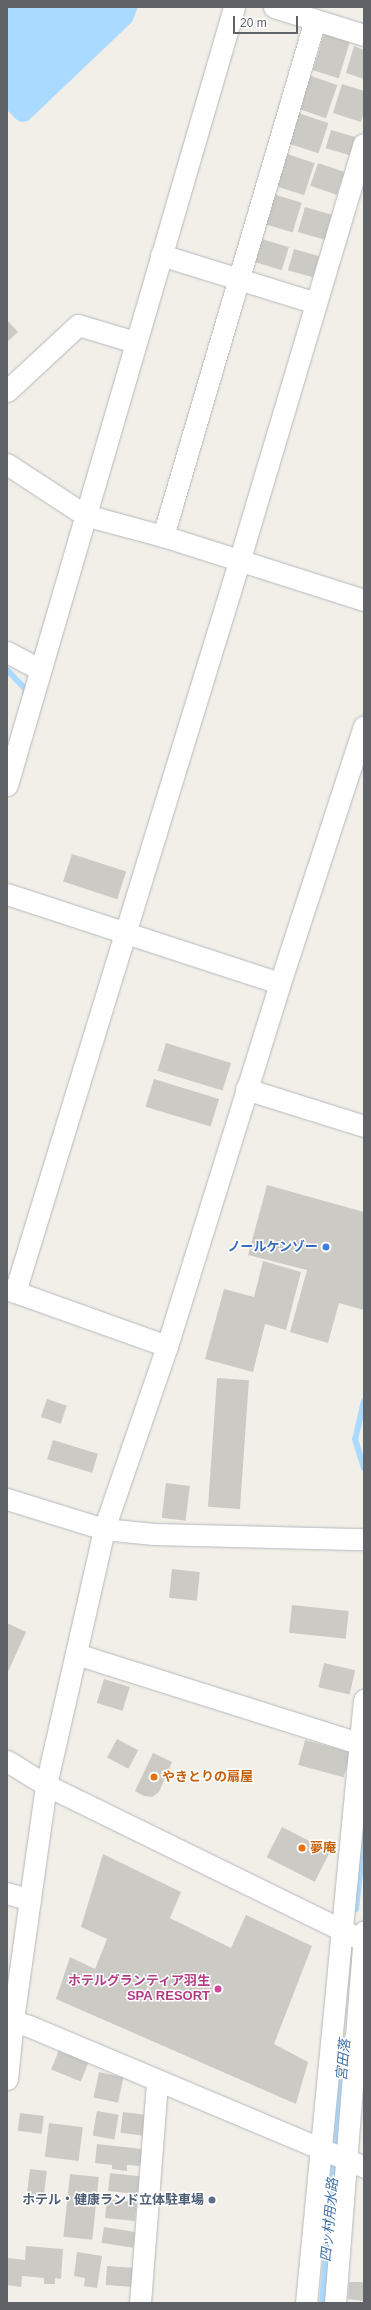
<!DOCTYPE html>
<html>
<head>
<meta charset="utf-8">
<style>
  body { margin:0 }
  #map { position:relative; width:371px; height:2310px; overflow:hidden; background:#f1efe8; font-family:Arial,"Noto Sans JP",sans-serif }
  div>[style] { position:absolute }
  .water>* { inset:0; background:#aadaff }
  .stream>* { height:6px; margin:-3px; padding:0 3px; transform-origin:3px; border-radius:3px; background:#aadaff }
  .building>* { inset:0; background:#cccac5; transform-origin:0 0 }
  .roads { filter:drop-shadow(0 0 1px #b5b8bc) drop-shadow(0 0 1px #b5b8bc) }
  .minor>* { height:21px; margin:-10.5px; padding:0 10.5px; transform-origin:10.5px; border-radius:10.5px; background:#fff }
  .dots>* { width:11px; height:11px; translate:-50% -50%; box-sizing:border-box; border:2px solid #fff; border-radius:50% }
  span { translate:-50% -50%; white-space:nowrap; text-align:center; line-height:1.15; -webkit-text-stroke:3px #fff; paint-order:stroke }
  .shop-label { font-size:13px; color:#366cbe; font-weight:700 }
  .right { translate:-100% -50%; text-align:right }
  .food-label { font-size:13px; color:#c56008; font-weight:700 }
  .left { translate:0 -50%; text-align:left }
  .hotel-label { font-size:13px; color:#b23c85; font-weight:700 }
  .service-label { font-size:13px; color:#4e5e75; font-weight:700 }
  .water-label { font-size:14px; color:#4174aa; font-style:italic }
  .frame { position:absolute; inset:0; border:8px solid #5f6368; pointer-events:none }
  .scale { position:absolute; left:233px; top:16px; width:65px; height:18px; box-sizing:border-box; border:2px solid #5f6368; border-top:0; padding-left:5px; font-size:12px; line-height:14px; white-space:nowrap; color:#5f6368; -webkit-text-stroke:3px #fff; paint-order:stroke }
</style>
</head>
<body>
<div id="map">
  <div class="water">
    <i style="clip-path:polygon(7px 7px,138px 7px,132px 22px,28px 121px,22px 122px,17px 120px,7px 110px)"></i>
  </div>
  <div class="stream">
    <i style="left:7px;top:670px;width:28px;rotate:46deg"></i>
    <i style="left:26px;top:690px;width:5px;rotate:101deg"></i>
    <i style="left:364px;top:1401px;width:39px;rotate:103deg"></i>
    <i style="left:355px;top:1439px;width:30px;rotate:73deg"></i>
    <i style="left:356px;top:1909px;width:74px;rotate:-83.8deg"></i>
    <i style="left:322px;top:2303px;width:254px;rotate:-85deg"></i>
  </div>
  <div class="building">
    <i style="left:324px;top:34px;width:27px;height:38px;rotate:17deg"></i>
    <i style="clip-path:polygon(354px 46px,364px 50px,364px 79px,346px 73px)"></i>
    <i style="left:308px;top:75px;width:31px;height:35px;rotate:19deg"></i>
    <i style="clip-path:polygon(342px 84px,364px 91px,364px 111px,361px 122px,333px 113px)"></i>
    <i style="left:298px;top:113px;width:32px;height:32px;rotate:18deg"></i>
    <i style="left:331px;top:130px;width:25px;height:19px;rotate:16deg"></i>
    <i style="left:287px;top:154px;width:29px;height:34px;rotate:18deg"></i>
    <i style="left:318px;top:163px;width:28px;height:24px;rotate:19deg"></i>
    <i style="left:273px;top:194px;width:30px;height:31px;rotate:17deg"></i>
    <i style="left:305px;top:207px;width:29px;height:26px;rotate:16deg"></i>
    <i style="left:262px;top:239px;width:28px;height:24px;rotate:17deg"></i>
    <i style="left:294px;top:249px;width:26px;height:22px;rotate:16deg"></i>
    <i style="clip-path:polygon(7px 320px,18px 332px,7px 342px)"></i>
    <i style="left:72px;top:854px;width:57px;height:29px;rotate:18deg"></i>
    <i style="left:166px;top:1043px;width:68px;height:29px;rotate:17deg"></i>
    <i style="left:154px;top:1079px;width:68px;height:29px;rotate:17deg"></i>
    <i style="clip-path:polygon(267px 1185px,364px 1212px,364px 1310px,339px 1303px,328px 1343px,290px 1332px,307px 1270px,248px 1255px)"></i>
    <i style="clip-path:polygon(263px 1261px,301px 1272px,286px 1330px,265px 1324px,253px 1372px,205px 1359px,224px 1289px,254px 1297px)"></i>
    <i style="left:217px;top:1378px;width:32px;height:129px;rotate:4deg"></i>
    <i style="left:47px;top:1399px;width:21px;height:19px;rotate:19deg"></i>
    <i style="left:53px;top:1440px;width:47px;height:20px;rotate:17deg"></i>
    <i style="left:166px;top:1483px;width:24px;height:35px;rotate:7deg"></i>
    <i style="left:172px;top:1569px;width:28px;height:29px;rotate:6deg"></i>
    <i style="left:292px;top:1605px;width:57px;height:28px;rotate:6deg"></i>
    <i style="clip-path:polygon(7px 1623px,26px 1632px,7px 1674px)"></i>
    <i style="left:324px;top:1663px;width:32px;height:25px;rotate:13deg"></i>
    <i style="left:104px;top:1679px;width:27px;height:25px;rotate:17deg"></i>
    <i style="left:117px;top:1739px;width:24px;height:21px;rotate:28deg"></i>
    <i style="left:305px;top:1740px;width:47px;height:26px;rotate:15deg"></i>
    <i style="clip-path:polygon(153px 1753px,172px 1762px,159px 1792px,152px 1797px,144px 1796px,135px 1791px)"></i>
    <i style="left:282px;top:1827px;width:54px;height:34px;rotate:27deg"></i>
    <i style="clip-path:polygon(103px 1854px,181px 1892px,170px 1918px,231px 1948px,246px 1915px,312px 1946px,274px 2044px,308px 2062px,296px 2104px,56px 1999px,70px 1957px,95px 1969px,107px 1939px,81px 1927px)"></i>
    <i style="left:59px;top:2050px;width:32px;height:21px;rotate:22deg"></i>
    <i style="left:99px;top:2072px;width:25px;height:26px;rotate:12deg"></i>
    <i style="left:97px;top:2111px;width:22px;height:25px;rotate:10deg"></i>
    <i style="left:123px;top:2112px;width:25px;height:21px;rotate:7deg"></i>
    <i style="left:20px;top:2113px;width:24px;height:18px;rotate:7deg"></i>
    <i style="left:49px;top:2123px;width:34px;height:34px;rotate:7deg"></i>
    <i style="clip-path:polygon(97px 2144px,142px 2149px,141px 2166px,127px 2165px,127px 2171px,112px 2169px,112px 2165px,95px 2163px)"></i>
    <i style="left:30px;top:2169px;width:17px;height:34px;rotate:7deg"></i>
    <i style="left:110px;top:2173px;width:30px;height:18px;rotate:6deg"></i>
    <i style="left:70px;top:2174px;width:29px;height:63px;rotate:6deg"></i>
    <i style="left:107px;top:2199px;width:30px;height:19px;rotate:6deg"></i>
    <i style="left:104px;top:2227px;width:32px;height:16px;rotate:9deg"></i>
    <i style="clip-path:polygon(26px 2246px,63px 2249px,61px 2279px,55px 2278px,55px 2284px,44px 2284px,44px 2278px,22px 2276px,21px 2287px,7px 2285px,8px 2258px,25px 2260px)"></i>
    <i style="clip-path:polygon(77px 2252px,102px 2256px,97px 2288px,84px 2286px,85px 2278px,74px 2276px)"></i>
    <i style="left:107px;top:2266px;width:28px;height:19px;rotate:4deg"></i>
    <i style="clip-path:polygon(349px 2282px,364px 2282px,364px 2301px,348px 2299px)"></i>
  </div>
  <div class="roads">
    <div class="minor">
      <i style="left:274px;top:7px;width:94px;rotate:17.3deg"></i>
      <i style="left:161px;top:255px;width:162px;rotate:17.2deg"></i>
      <i style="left:7px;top:391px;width:97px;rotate:-42.9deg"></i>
      <i style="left:78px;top:325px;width:59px;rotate:16.6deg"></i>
      <i style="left:7px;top:464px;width:93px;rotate:33.2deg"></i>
      <i style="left:85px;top:515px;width:81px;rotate:15.1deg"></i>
      <i style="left:163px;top:536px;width:211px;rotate:17.7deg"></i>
      <i style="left:163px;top:536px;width:538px;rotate:-73.59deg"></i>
      <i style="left:7px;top:652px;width:38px;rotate:28deg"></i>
      <i style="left:7px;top:785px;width:810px;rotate:-73.73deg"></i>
      <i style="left:7px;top:894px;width:287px;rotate:18.1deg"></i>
      <i style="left:246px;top:1089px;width:124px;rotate:17.4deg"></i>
      <i style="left:7px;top:1289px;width:170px;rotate:19.6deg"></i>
      <i style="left:15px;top:1292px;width:764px;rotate:-72.94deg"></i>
      <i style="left:239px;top:562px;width:436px;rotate:-73.4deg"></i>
      <i style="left:7px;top:1499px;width:102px;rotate:17.2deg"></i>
      <i style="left:104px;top:1529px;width:50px;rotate:5.7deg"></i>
      <i style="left:154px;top:1534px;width:210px;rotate:1.4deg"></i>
      <i style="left:76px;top:1654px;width:297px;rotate:17.5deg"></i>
      <i style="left:7px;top:1761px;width:46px;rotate:31.6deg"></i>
      <i style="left:46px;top:1785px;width:354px;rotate:26.1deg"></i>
      <i style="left:7px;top:1893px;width:24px;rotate:17deg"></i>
      <i style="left:7px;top:2019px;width:23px;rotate:18deg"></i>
      <i style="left:29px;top:2026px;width:363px;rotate:22.8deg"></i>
      <i style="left:7px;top:2079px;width:59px;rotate:-84.2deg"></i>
      <i style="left:13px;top:2020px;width:237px;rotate:-82deg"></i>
      <i style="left:46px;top:1785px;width:262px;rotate:-77.2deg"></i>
      <i style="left:104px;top:1529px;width:194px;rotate:-71deg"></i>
      <i style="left:167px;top:1346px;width:380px;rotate:-72.7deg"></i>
      <i style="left:280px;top:983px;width:270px;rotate:-71.9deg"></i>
      <i style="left:140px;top:2303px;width:223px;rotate:-85.6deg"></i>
      <i style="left:306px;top:2303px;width:606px;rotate:-84.51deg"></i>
      <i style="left:335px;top:2303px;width:373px;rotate:-85.5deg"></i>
    </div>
  </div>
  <div class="dots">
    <i style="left:326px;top:1247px;background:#3f7fe0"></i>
    <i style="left:154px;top:1777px;background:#e8710a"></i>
    <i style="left:302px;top:1848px;background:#e8710a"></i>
    <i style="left:218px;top:1989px;background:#d1479c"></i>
    <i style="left:212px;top:2200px;background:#5c6f8a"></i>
  </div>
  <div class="shop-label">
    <span class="right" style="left:318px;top:1247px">ノールケンゾー</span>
  </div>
  <div class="food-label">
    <span class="left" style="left:162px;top:1777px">やきとりの扇屋</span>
    <span class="left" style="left:310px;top:1848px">夢庵</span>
  </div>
  <div class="hotel-label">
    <span class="right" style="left:210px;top:1989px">ホテルグランティア羽生<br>SPA RESORT</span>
  </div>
  <div class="service-label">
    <span class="right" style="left:204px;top:2200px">ホテル・健康ランド立体駐車場</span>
  </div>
  <div class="water-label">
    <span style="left:343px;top:2060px;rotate:-85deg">宮田落</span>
    <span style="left:329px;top:2220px;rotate:-85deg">四ッ村用水路</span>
  </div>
  <div class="frame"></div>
  <div class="scale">20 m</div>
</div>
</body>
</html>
